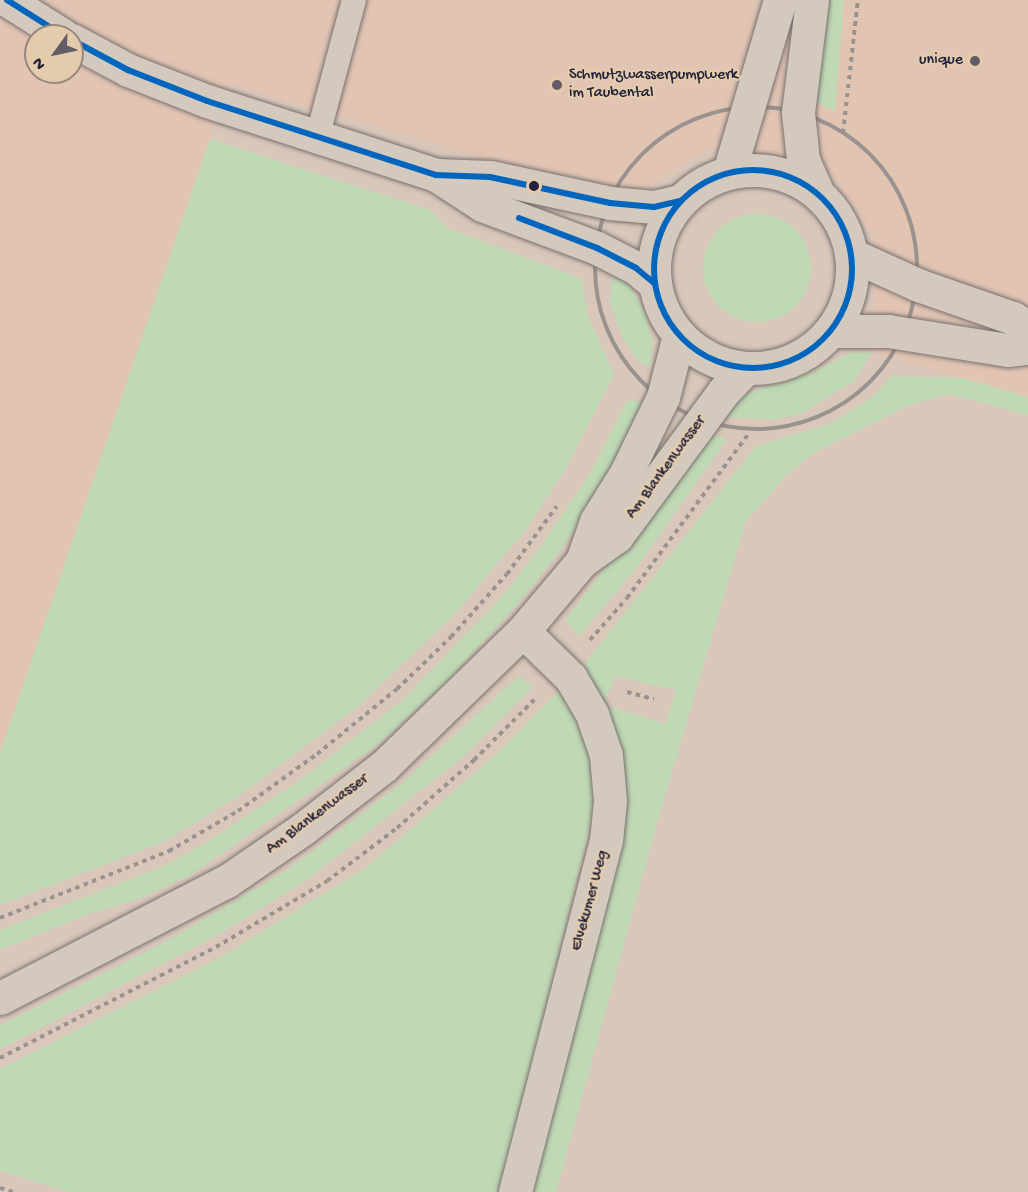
<!DOCTYPE html>
<html>
<head>
<meta charset="utf-8">
<style>
  body { margin:0 }
  #map { position:relative; width:1028px; height:1192px; overflow:hidden; background:#d9c7ba; font-family:"Gochi Hand",sans-serif }
  div>[style] { position:absolute }
  .built>* { inset:0; background:#e2c4b3 }
  .green>* { inset:0; background:#bfd9b4 }
  .round { border-radius:50% }
  .path>* { height:4px; margin-top:-2px; transform-origin:0; background:repeating-linear-gradient(90deg,#9a928e 0 4.5px,transparent 0 9px) }
  .path>.ring { margin:-2px; padding:0; box-sizing:content-box; background:none; border:4px solid #9a928e; border-radius:50% }
  .roads { filter:drop-shadow(0 0 2px #797170) drop-shadow(0 0 2px #797170) }
  .lane>* { height:24px; margin:-12px; padding:0 12px; transform-origin:12px; border-radius:12px; background:#d3c9bd }
  .street>* { height:33px; margin:-16.5px; padding:0 16.5px; transform-origin:16.5px; border-radius:16.5px; background:#d3c9bd }
  .secondary>* { height:33px; margin:-16.5px; padding:0 16.5px; transform-origin:16.5px; border-radius:16.5px; background:#d3c9bd }
  .secondary>.ring { margin:-16.5px; padding:0; box-sizing:content-box; background:none; border:33px solid #d3c9bd; border-radius:50% }
  .bus-1>* { height:6px; margin:-3px; padding:0 3px; transform-origin:3px; border-radius:3px; background:#0065bd }
  .bus-1>.ring { margin:-3px; padding:0; box-sizing:content-box; background:none; border:6px solid #0065bd; border-radius:50% }
  .dots>* { width:16px; height:16px; translate:-50% -50%; box-sizing:border-box; border:3px solid #e4cbac; border-radius:50% }
  span { translate:-50% -50%; white-space:nowrap; text-align:center; line-height:1.15; -webkit-text-stroke:4.5px #e4cbac; paint-order:stroke }
  .poi-label { font-size:16px; color:#22223b }
  .right { translate:-100% -50%; text-align:right }
  .left { translate:0 -50%; text-align:left }
  .street-label { font-size:16px; color:#22223b }
  .north { position:absolute; left:24px; top:24px; width:60px; height:60px; box-sizing:border-box; background:#e4cbac; border:2px solid #96877f; border-radius:50%; rotate:237deg; font-size:16px; font-weight:700; line-height:24px; text-align:center; color:#22223b }
  .north::after { content:''; display:block; margin:auto; width:21px; height:27px; background:#625c67; clip-path:polygon(50% 0,100% 100%,50% 72%,0 100%) }
</style>
</head>
<body>
<div id="map">
  <div class="built">
    <i style="clip-path:polygon(evenodd,0 0,1028px 0,1028px 397px,872px 352px,877px 243px,831px 173px,710px 149px,628px 199px,228px 84px,0 753px,0 0,36px 36px,72px 36px,72px 72px,36px 72px,36px 36px)"></i>
  </div>
  <div class="green">
    <i style="clip-path:polygon(824px 0,844px 0,835px 112px,817px 103px,818px 40px)"></i>
    <i style="clip-path:polygon(210px 139px,430px 210px,448px 228px,582px 279px,587px 314px,614px 375px,564px 471px,524px 532px,452px 617px,357px 707px,237px 797px,165px 841px,0 905px,0 753px)"></i>
    <i class="round" style="left:703px;top:214px;width:108px;height:108px"></i>
    <i style="clip-path:polygon(612px 273px,627px 282px,645px 312px,652px 340px,651px 367px,639px 362px,624px 340px,610px 302px)"></i>
    <i style="clip-path:polygon(872px 352px,855px 380px,803px 413px,773px 420px,723px 417px,727px 406px,752px 391px,810px 374px,850px 353px)"></i>
    <i style="clip-path:polygon(892px 376px,963px 378px,1028px 397px,1028px 415px,949px 394px,909px 405px,813px 453px,786px 476px,746px 521px,659px 816px,556px 1192px,529px 1192px,621px 846px,626px 791px,609px 706px,665px 724px,676px 690px,615px 676px,604px 705px,584px 665px,756px 446px,832px 423px,874px 396px)"></i>
    <i style="clip-path:polygon(632px 399px,643px 404px,606px 482px,558px 554px,517px 605px,445px 683px,376px 746px,191px 875px,139px 899px,88px 914px,0 950px,0 930px,164px 866px,207px 842px,302px 779px,404px 699px,501px 598px,541px 546px,589px 475px,625px 405px)"></i>
    <i style="clip-path:polygon(710px 434px,727px 439px,635px 570px,579px 636px,565px 620px)"></i>
    <i style="clip-path:polygon(519px 676px,533px 687px,462px 758px,304px 882px,212px 938px,0 1049px,0 1025px,165px 942px,287px 870px,402px 783px)"></i>
    <i style="clip-path:polygon(559px 691px,575px 714px,588px 748px,596px 799px,500px 1192px,69px 1192px,0 1171px,0 1069px,219px 958px,367px 867px,496px 755px)"></i>
  </div>
  <div class="path">
    <i class="ring" style="left:595px;top:107px;width:318px;height:318px"></i>
    <i style="left:843px;top:133px;width:134px;rotate:-83.6deg"></i>
    <i style="left:590px;top:640px;width:56px;rotate:-48.6deg"></i>
    <i style="left:627px;top:598px;width:205px;rotate:-53.5deg"></i>
    <i style="left:627px;top:692px;width:28px;rotate:15deg"></i>
    <i style="left:0;top:918px;width:182px;rotate:-21.6deg"></i>
    <i style="left:169px;top:851px;width:80px;rotate:-30.1deg"></i>
    <i style="left:238px;top:811px;width:97px;rotate:-35.8deg"></i>
    <i style="left:317px;top:754px;width:103px;rotate:-39.1deg"></i>
    <i style="left:397px;top:689px;width:75px;rotate:-43.9deg"></i>
    <i style="left:451px;top:637px;width:84px;rotate:-48.4deg"></i>
    <i style="left:507px;top:574px;width:84px;rotate:-53.7deg"></i>
    <i style="left:0;top:1058px;width:243px;rotate:-27.2deg"></i>
    <i style="left:216px;top:947px;width:129px;rotate:-30.7deg"></i>
    <i style="left:327px;top:881px;width:88px;rotate:-37.1deg"></i>
    <i style="left:397px;top:828px;width:103px;rotate:-41.4deg"></i>
    <i style="left:474px;top:760px;width:88px;rotate:-45deg"></i>
    <i style="left:0;top:1188px;width:14px;rotate:17deg"></i>
  </div>
  <div class="roads">
    <div class="lane">
      <i style="left:317px;top:138px;width:143px;rotate:-75deg"></i>
    </div>
    <div class="street">
      <i style="left:7px;top:0;width:67px;rotate:32.3deg"></i>
      <i style="left:72px;top:40px;width:64px;rotate:28.2deg"></i>
      <i style="left:128px;top:70px;width:85px;rotate:21.4deg"></i>
      <i style="left:207px;top:101px;width:241px;rotate:17.9deg"></i>
      <i style="left:436px;top:175px;width:54px;rotate:2.1deg"></i>
      <i style="left:490px;top:177px;width:123px;rotate:12.2deg"></i>
      <i style="left:610px;top:203px;width:44px;rotate:5.2deg"></i>
      <i style="left:654px;top:207px;width:28px;rotate:-13deg"></i>
      <i style="left:436px;top:175px;width:55px;rotate:33.1deg"></i>
      <i style="left:482px;top:205px;width:123px;rotate:20.5deg"></i>
      <i style="left:597px;top:248px;width:44px;rotate:27.1deg"></i>
      <i style="left:636px;top:268px;width:25px;rotate:40deg"></i>
      <i style="left:852px;top:255px;width:72px;rotate:24.4deg"></i>
      <i style="left:918px;top:285px;width:101px;rotate:19.2deg"></i>
      <i style="left:1013px;top:318px;width:18px;rotate:34deg"></i>
      <i style="left:832px;top:331px;width:56px"></i>
      <i style="left:888px;top:331px;width:121px;rotate:9deg"></i>
      <i style="left:1008px;top:350px;width:20px;rotate:-6deg"></i>
      <i style="left:515px;top:1192px;width:363px;rotate:-75.5deg"></i>
      <i style="left:606px;top:841px;width:40px;rotate:-84.3deg"></i>
      <i style="left:610px;top:801px;width:46px;rotate:-95deg"></i>
      <i style="left:606px;top:755px;width:43px;rotate:-108.9deg"></i>
      <i style="left:592px;top:714px;width:42px;rotate:-120.3deg"></i>
      <i style="left:571px;top:678px;width:67px;rotate:-135.6deg"></i>
    </div>
    <div class="secondary">
      <i style="left:812px;top:0;width:113px;rotate:97.1deg"></i>
      <i style="left:798px;top:112px;width:48px;rotate:84.1deg"></i>
      <i style="left:803px;top:160px;width:35px;rotate:66deg"></i>
      <i class="ring" style="left:654px;top:170px;width:165px;height:165px"></i>
      <i style="left:729px;top:172px;width:179px;rotate:-73.5deg"></i>
      <i style="left:582px;top:561px;width:42px;rotate:-70.7deg"></i>
      <i style="left:596px;top:521px;width:57px;rotate:-58deg"></i>
      <i style="left:626px;top:473px;width:85px;rotate:-64deg"></i>
      <i style="left:663px;top:397px;width:64px;rotate:-75.5deg"></i>
      <i style="left:0;top:998px;width:255px;rotate:-27.3deg"></i>
      <i style="left:227px;top:881px;width:93px;rotate:-34.5deg"></i>
      <i style="left:304px;top:828px;width:101px;rotate:-37.8deg"></i>
      <i style="left:384px;top:766px;width:194px;rotate:-44.2deg"></i>
      <i style="left:523px;top:631px;width:92px;rotate:-49.9deg"></i>
      <i style="left:582px;top:561px;width:43px;rotate:-35.5deg"></i>
      <i style="left:617px;top:536px;width:180px;rotate:-53.6deg"></i>
      <i style="left:724px;top:391px;width:32px;rotate:-46deg"></i>
    </div>
  </div>
  <div class="bus-1">
    <i style="left:7px;top:0;width:67px;rotate:32.3deg"></i>
    <i style="left:72px;top:40px;width:64px;rotate:28.2deg"></i>
    <i style="left:128px;top:70px;width:85px;rotate:21.4deg"></i>
    <i style="left:207px;top:101px;width:241px;rotate:17.9deg"></i>
    <i style="left:436px;top:175px;width:54px;rotate:2.1deg"></i>
    <i style="left:490px;top:177px;width:123px;rotate:12.2deg"></i>
    <i style="left:610px;top:203px;width:44px;rotate:5.2deg"></i>
    <i style="left:654px;top:207px;width:28px;rotate:-13deg"></i>
    <i class="ring" style="left:654px;top:170px;width:192px;height:192px"></i>
    <i style="left:519px;top:218px;width:84px;rotate:21deg"></i>
    <i style="left:597px;top:248px;width:44px;rotate:27.1deg"></i>
    <i style="left:636px;top:268px;width:25px;rotate:40deg"></i>
  </div>
  <div class="dots">
    <i style="left:975px;top:61px;background:#625c67"></i>
    <i style="left:557px;top:85px;background:#625c67"></i>
    <i style="left:534px;top:186px;background:#22223b"></i>
  </div>
  <div class="poi-label">
    <span class="right" style="left:963px;top:61px">unique</span>
    <span class="left" style="left:569px;top:85px">Schmutzwasserpumpwerk<br>im Taubental</span>
  </div>
  <div class="street-label">
    <span style="left:667px;top:468px;rotate:-54deg">Am Blankenwasser</span>
    <span style="left:318px;top:815px;rotate:-37deg">Am Blankenwasser</span>
    <span style="left:591px;top:901px;rotate:-75deg">Elvekumer Weg</span>
  </div>
  <div class="north">N</div>
</div>
</body>
</html>
